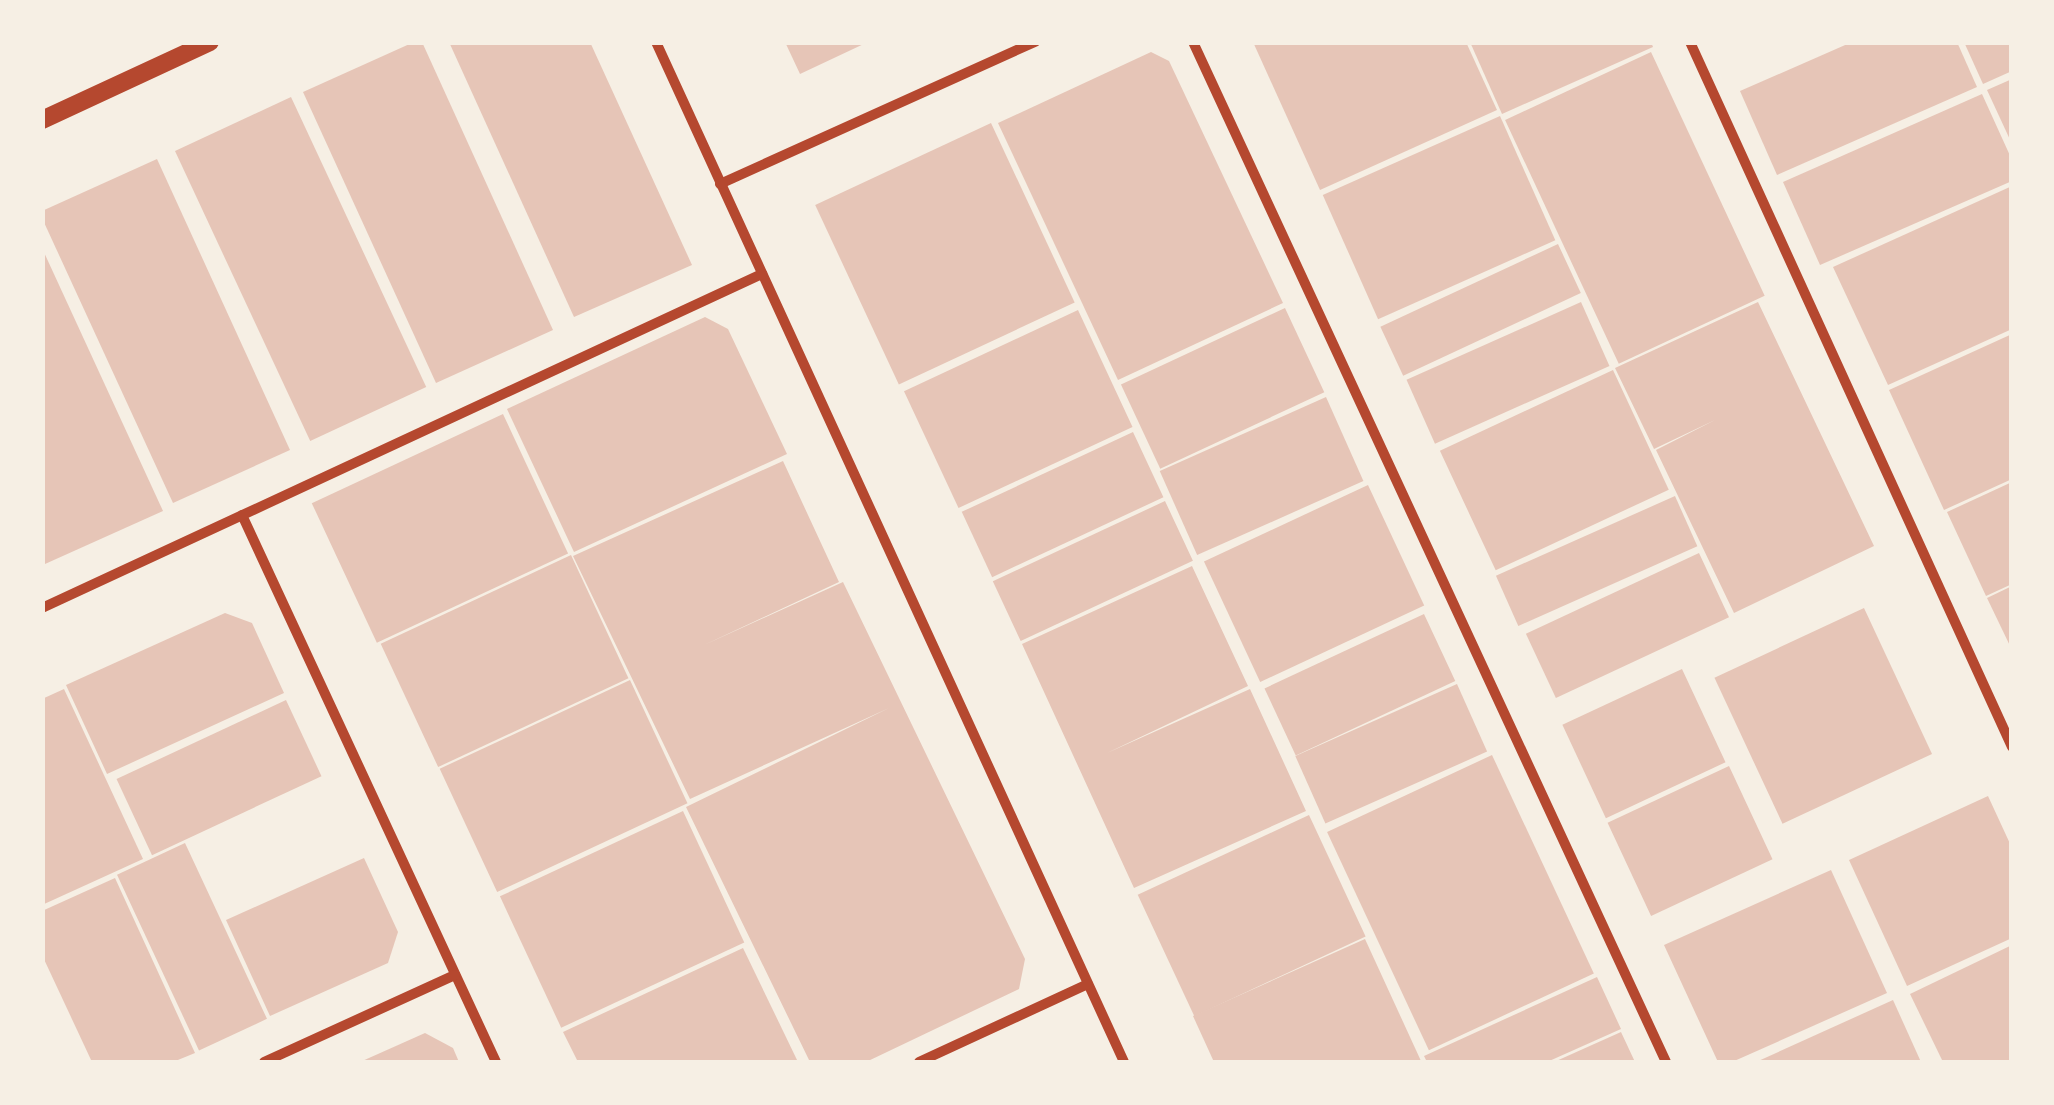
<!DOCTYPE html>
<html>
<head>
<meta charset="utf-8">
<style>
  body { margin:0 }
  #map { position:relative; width:2054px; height:1105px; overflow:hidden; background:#f6efe4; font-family:Raleway,sans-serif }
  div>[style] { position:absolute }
  .building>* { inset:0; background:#e6c5b7; transform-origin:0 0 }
  .minor>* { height:10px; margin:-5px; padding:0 5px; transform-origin:5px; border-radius:5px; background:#b5482f }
  .tertiary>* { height:18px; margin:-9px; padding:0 9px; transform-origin:9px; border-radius:9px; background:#b5482f }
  span { translate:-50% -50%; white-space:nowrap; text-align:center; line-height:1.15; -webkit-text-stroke:8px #f6efe4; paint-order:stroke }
  .frame { position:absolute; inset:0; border:45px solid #f6efe4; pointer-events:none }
</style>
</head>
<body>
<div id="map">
  <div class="building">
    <i style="clip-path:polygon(414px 42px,422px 42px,553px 330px,436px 383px,303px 92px)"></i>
    <i style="clip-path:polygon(449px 42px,590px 42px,692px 265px,574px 317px)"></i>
    <i style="clip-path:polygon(785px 42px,868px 42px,800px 74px)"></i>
    <i style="clip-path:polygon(1253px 42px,1466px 42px,1497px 110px,1320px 190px)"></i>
    <i style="clip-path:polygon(1470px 42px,1651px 42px,1653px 47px,1502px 114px)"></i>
    <i style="clip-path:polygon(1852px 42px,1957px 42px,1977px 87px,1777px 175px,1740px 91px)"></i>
    <i style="clip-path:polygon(1964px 42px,2012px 42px,2012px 71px,1983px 84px)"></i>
    <i style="clip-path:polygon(1151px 52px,1169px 61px,1283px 303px,1118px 380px,998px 123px)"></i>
    <i style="left:1651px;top:52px;width:269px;height:161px;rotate:65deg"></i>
    <i style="clip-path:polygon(2012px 79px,2012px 144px,1987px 90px)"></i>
    <i style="clip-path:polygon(1982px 94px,2012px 160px,2012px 181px,1820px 265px,1783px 182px)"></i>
    <i style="left:291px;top:97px;width:320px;height:128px;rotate:65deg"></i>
    <i style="left:1500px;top:116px;width:136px;height:194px;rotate:66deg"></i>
    <i style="left:991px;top:123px;width:198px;height:194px;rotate:65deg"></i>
    <i style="clip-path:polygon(157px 159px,290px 450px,173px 503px,42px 218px,42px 211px)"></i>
    <i style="clip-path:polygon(2012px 186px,2012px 329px,1888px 385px,1833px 267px)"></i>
    <i style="left:1558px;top:244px;width:54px;height:196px;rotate:65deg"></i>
    <i style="clip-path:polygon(42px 248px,163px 511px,45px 564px,42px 559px)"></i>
    <i style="left:1581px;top:302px;width:70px;height:191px;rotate:66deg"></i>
    <i style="clip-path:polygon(1758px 302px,1874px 546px,1734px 613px,1656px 450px,1715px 420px,1654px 449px,1615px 368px)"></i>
    <i style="left:1285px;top:308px;width:93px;height:181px;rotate:65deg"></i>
    <i style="left:1078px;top:310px;width:129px;height:192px;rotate:65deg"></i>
    <i style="clip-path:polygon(705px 317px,728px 329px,787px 454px,574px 552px,507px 409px)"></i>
    <i style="clip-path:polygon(2012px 334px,2012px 479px,1944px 510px,1889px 390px)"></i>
    <i style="left:1613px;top:370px;width:132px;height:191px;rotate:65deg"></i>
    <i style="left:1326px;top:397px;width:92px;height:182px;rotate:66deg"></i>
    <i style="left:503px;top:414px;width:154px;height:211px;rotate:65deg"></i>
    <i style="left:1133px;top:432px;width:72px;height:189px;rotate:65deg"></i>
    <i style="clip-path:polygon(783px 461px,839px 582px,704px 645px,843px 582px,1025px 959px,1019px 989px,866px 1062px,810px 1062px,686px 807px,889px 708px,690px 799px,573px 556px)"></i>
    <i style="clip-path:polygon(2012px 482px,2012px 584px,1986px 596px,1947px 512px)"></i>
    <i style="left:1368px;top:485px;width:133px;height:181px;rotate:65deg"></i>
    <i style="left:1675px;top:496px;width:55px;height:196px;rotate:66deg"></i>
    <i style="left:1165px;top:501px;width:66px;height:190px;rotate:65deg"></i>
    <i style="left:1699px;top:553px;width:71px;height:191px;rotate:65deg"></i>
    <i style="left:571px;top:555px;width:136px;height:210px;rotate:65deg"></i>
    <i style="clip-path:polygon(1192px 566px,1248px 686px,1107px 753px,1250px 689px,1306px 811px,1134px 888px,1022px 644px)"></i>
    <i style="clip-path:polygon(2012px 586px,2012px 650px,1987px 598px)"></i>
    <i style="left:1864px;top:608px;width:161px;height:165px;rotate:65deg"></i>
    <i style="clip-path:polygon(225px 613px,252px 623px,284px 693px,107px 774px,66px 685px)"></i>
    <i style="left:1424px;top:614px;width:74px;height:176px;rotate:65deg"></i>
    <i style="left:1682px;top:669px;width:103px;height:132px;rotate:65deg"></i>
    <i style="left:630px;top:680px;width:136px;height:210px;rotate:65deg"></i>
    <i style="left:1457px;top:684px;width:74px;height:177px;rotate:66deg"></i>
    <i style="clip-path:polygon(64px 689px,143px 859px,42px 905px,42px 699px)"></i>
    <i style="left:286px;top:700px;width:84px;height:187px;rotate:65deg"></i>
    <i style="left:1492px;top:755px;width:241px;height:182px;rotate:65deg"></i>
    <i style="left:1729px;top:766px;width:103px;height:134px;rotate:65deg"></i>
    <i style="clip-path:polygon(1988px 796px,2012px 848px,2012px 938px,1907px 986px,1849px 860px)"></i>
    <i style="left:683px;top:811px;width:145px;height:202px;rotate:65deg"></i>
    <i style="left:1309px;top:815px;width:134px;height:189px;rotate:65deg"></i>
    <i style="left:185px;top:843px;width:194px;height:75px;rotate:65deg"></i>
    <i style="clip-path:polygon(364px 858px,398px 932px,388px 963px,270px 1016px,226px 920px)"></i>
    <i style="clip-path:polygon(1831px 870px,1887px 993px,1732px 1062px,1718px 1062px,1664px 945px)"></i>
    <i style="clip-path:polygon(115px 878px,195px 1053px,173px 1062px,92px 1062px,42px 955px,42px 911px)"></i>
    <i style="clip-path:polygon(1365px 939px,1421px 1061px,1214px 1062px,1193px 1016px)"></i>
    <i style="clip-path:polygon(2012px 945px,2012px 1062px,1943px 1062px,1910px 994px)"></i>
    <i style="clip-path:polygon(743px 948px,798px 1062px,578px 1062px,563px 1032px)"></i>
    <i style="clip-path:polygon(1597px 977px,1621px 1029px,1547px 1062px,1427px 1062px,1424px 1056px)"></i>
    <i style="clip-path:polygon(1893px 1000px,1921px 1062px,1756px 1062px)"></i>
    <i style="clip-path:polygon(1621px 1032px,1635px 1062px,1554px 1062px)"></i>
    <i style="clip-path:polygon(425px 1033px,453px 1048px,459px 1062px,360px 1062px)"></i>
  </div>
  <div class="minor">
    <i style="left:656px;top:42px;width:1122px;rotate:65.35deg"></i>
    <i style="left:1193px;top:42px;width:1124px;rotate:65.12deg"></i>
    <i style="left:1690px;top:42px;width:775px;rotate:65.45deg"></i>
    <i style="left:720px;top:184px;width:346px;rotate:-24.3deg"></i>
    <i style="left:242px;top:515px;width:603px;rotate:65.09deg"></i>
    <i style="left:42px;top:608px;width:794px;rotate:-24.89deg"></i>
    <i style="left:264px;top:1062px;width:210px;rotate:-24.5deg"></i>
    <i style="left:919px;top:1062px;width:186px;rotate:-24.8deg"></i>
  </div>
  <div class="tertiary">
    <i style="left:42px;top:120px;width:185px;rotate:-24.9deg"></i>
  </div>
  <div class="frame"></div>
</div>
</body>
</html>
